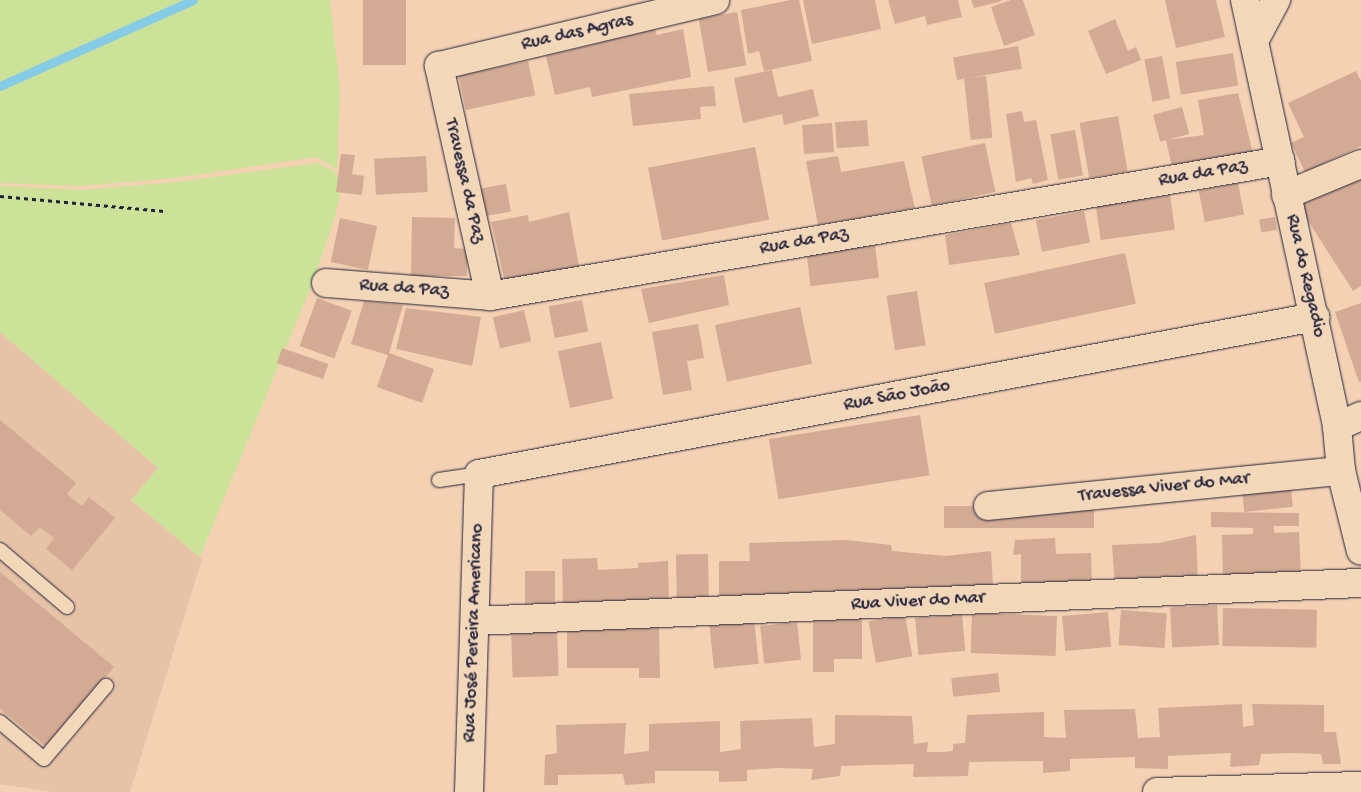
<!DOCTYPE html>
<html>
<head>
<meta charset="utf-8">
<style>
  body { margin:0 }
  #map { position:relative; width:1361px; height:792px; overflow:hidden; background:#f4d1b3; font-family:"Gochi Hand",sans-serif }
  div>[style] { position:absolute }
  .built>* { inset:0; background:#e6c2a7 }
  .green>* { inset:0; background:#cbe298 }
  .stream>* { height:9px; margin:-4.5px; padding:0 4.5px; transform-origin:4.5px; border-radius:4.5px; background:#85cbe6 }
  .building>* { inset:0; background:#d3aa93; transform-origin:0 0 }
  .path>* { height:3px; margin-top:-1.5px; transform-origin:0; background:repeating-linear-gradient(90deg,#22223b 0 4px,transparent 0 8px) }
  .roads { filter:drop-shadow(0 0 1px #22223b) drop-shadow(0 0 1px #22223b) }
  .lane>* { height:14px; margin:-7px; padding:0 7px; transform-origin:7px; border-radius:7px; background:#f3d7b9 }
  .street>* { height:28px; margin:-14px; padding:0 14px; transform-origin:14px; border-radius:14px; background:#f3d7b9 }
  .secondary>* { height:28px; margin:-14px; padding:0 14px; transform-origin:14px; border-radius:14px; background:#f3d7b9 }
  span { translate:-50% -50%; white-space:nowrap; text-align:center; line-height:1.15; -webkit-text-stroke:4px #f3d7b9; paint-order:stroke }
  .street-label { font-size:19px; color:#22223b }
</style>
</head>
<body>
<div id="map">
  <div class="built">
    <i style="clip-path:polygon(0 332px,158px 468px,131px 500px,202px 559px,130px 792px,52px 792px,0 784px)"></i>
  </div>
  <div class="green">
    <i style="clip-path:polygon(0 0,330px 0,340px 89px,337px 169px,316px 157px,175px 178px,80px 186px,0 183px)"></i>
    <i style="clip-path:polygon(317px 163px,334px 171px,342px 183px,335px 217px,312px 284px,200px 557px,131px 500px,158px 468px,0 332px,0 186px,82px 190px,176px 182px)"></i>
  </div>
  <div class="stream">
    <i style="left:0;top:86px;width:211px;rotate:-24deg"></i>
  </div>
  <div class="building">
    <i style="left:363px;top:0;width:43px;height:65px"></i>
    <i style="clip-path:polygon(791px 0,799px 0,812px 61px,764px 71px,759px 51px,748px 54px,741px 10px)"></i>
    <i style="clip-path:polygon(803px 0,875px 0,881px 29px,812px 44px)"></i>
    <i style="clip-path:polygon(888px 0,958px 0,962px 17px,927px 25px,925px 16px,895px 24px)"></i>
    <i style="clip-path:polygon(971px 0,1001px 0,1002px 1px,974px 8px)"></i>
    <i style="clip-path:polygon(1011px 0,1023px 0,1035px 35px,1004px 46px,991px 7px)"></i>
    <i style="clip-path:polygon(1165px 0,1216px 0,1225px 37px,1176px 48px)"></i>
    <i style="left:737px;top:12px;width:54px;height:39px;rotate:80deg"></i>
    <i style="clip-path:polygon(1115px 19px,1128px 51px,1136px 47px,1141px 60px,1106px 74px,1088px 31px)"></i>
    <i style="clip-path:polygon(655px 29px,657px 35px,683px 29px,691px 77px,592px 97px,590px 87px,555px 95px,546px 56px)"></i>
    <i style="left:1018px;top:46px;width:23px;height:66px;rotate:80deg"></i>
    <i style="left:1233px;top:53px;width:33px;height:58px;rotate:81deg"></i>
    <i style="left:1162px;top:56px;width:43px;height:18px;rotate:79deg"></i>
    <i style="left:528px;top:61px;width:35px;height:71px;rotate:78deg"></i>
    <i style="clip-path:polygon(772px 70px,778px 97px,813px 89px,819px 116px,784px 125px,782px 114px,743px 123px,734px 78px)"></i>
    <i style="clip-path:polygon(1356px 71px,1361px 81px,1361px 146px,1305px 172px,1291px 143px,1304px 137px,1288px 103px)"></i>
    <i style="left:986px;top:76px;width:62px;height:22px;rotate:84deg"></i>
    <i style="clip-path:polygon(714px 86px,716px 106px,700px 107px,701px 119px,633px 126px,629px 94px)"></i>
    <i style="clip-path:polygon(1238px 93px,1253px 153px,1172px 167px,1166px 140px,1204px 135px,1198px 100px)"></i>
    <i style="left:1182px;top:107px;width:28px;height:30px;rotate:75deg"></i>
    <i style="clip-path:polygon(1022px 111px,1024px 122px,1036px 120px,1048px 180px,1033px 184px,1031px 178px,1016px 182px,1006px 114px)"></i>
    <i style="left:1118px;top:116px;width:56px;height:39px;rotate:80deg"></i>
    <i style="left:867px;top:120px;width:26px;height:32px;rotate:86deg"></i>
    <i style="left:832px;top:123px;width:29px;height:30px;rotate:86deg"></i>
    <i style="left:1075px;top:130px;width:46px;height:25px;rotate:80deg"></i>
    <i style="left:985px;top:143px;width:50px;height:65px;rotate:78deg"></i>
    <i style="left:755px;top:147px;width:74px;height:109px;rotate:79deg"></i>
    <i style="clip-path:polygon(341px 154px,355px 155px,352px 174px,364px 176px,362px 195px,336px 192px)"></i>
    <i style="left:426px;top:156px;width:36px;height:52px;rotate:87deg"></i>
    <i style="clip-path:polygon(838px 156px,841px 172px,904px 161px,915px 208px,818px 225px,806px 161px)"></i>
    <i style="clip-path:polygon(1361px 173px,1361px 286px,1353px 291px,1296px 202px,1322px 185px,1328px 194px)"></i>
    <i style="left:1238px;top:183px;width:32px;height:40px;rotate:79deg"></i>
    <i style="left:506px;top:184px;width:28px;height:30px;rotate:80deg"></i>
    <i style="left:1170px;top:195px;width:35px;height:75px;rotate:82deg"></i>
    <i style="left:1084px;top:211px;width:32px;height:49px;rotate:79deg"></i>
    <i style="clip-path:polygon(569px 212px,579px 267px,505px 282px,491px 222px,528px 215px,529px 222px)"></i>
    <i style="clip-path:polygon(412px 217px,455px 218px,454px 248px,467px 249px,467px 276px,411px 276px)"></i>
    <i style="left:1275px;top:217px;width:13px;height:16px;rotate:81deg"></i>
    <i style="left:340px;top:218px;width:38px;height:45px;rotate:12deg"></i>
    <i style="clip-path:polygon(1011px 223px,1020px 255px,949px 265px,945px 235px)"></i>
    <i style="left:875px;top:245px;width:33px;height:69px;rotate:83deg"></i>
    <i style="left:1125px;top:253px;width:52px;height:144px;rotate:78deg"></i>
    <i style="clip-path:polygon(724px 275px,729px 305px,649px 323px,641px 289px)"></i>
    <i style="left:917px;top:291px;width:55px;height:31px;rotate:81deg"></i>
    <i style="left:317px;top:298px;width:37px;height:51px;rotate:20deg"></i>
    <i style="left:582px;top:300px;width:32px;height:34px;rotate:79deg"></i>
    <i style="clip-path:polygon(364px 301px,403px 305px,389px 353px,434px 369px,422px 403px,377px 387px,388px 355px,351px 344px)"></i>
    <i style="clip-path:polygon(1361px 303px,1361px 382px,1359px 382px,1335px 312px)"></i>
    <i style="left:800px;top:307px;width:58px;height:87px;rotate:78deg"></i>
    <i style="clip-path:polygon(406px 308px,481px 317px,472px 366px,396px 349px)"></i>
    <i style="left:524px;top:310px;width:32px;height:32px;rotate:77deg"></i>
    <i style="clip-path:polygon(698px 324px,704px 358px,687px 361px,692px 390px,663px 395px,652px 332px)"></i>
    <i style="left:601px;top:342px;width:58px;height:44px;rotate:78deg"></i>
    <i style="left:282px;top:348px;width:49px;height:16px;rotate:19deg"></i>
    <i style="left:920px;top:415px;width:61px;height:153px;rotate:81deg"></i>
    <i style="clip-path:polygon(0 420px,76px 483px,67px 494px,82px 506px,89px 497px,115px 518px,72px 570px,46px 549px,54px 538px,40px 527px,31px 536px,0 510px)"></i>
    <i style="left:1290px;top:479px;width:28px;height:49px;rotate:84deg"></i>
    <i style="left:1094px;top:506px;width:22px;height:150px;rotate:90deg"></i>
    <i style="clip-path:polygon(1211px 512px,1299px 513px,1299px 526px,1274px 526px,1274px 533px,1299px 532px,1301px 578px,1223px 582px,1222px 535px,1253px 534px,1253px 528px,1211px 527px)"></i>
    <i style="clip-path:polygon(1196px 535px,1198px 583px,1115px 588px,1112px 545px,1159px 543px)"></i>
    <i style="clip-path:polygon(1055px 538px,1056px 554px,1091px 553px,1092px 582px,1021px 585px,1021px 554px,1013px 555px,1015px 540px)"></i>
    <i style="clip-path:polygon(847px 540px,891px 545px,892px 551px,945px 556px,991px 551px,993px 586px,814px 592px,719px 602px,719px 561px,750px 561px,749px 543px)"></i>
    <i style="left:708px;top:554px;width:48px;height:32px;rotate:89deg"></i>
    <i style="clip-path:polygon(597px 558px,598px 570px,638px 568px,638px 563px,668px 561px,669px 601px,563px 605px,562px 559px)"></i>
    <i style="left:555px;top:571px;width:33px;height:30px;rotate:90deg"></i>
    <i style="clip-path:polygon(0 572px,114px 667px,47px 747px,0 709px)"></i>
    <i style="left:1217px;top:605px;width:40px;height:47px;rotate:87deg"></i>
    <i style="left:1223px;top:608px;width:94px;height:38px;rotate:1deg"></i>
    <i style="left:1121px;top:610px;width:46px;height:35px;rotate:4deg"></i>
    <i style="left:1108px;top:612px;width:35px;height:46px;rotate:85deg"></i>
    <i style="left:972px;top:613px;width:85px;height:40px;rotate:2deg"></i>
    <i style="left:962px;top:614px;width:37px;height:47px;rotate:85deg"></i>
    <i style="left:905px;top:615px;width:42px;height:37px;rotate:80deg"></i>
    <i style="clip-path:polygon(813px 617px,862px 618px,862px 659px,834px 659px,834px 672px,813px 672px)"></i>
    <i style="left:754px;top:619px;width:45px;height:45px;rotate:84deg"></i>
    <i style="left:797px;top:622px;width:38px;height:37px;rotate:84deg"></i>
    <i style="clip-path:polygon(659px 626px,660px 678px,639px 678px,639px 668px,567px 668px,567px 627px)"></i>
    <i style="left:557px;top:629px;width:47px;height:46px;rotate:88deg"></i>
    <i style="left:998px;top:673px;width:19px;height:47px;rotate:84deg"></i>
    <i style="clip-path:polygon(1242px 704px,1243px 727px,1254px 725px,1252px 704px,1324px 705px,1324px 732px,1336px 732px,1341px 764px,1323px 764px,1321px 754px,1291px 753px,1261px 754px,1259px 765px,1230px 767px,1231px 753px,1168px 756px,1168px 769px,1135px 768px,1135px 757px,1070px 759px,1070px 771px,1043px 773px,1043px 761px,969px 762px,968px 776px,913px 777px,914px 764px,872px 765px,841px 766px,840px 776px,811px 780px,813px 769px,777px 768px,747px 770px,747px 781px,719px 782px,719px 771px,655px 771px,655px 783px,625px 785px,623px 774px,558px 775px,558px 785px,544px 785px,545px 755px,557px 753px,556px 725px,626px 723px,624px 754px,649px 751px,649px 724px,720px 721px,720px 752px,741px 749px,740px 721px,812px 718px,814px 747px,835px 744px,835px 715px,912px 716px,914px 744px,928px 742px,927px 752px,942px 752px,953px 751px,953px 744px,965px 743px,967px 715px,1044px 712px,1044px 737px,1066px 738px,1064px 710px,1135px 709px,1138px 738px,1160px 737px,1158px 708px)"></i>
  </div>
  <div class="path">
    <i style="left:0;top:196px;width:165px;rotate:5.2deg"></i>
  </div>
  <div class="roads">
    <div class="lane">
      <i style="left:439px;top:480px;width:40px;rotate:-8.5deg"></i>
      <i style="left:0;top:550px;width:88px;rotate:40.4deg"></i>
      <i style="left:0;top:722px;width:57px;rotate:40.1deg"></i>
      <i style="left:44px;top:759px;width:96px;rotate:-49.7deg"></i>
    </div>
    <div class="street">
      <i style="left:1254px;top:41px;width:47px;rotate:-61.8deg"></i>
      <i style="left:1286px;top:195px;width:81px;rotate:-22.5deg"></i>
      <i style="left:326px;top:283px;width:165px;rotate:4.5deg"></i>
      <i style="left:490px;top:296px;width:802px;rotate:-9.69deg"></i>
      <i style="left:490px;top:296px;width:236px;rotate:-102.5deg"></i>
      <i style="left:439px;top:66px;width:284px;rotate:-13.4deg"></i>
      <i style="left:1337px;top:427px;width:26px;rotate:-25deg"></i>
      <i style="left:988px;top:506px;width:355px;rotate:-5.7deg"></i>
      <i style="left:475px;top:621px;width:887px;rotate:-2.46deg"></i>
      <i style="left:469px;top:792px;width:318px;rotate:-88.2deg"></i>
      <i style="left:479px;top:474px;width:851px;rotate:-10.64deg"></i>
      <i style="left:1157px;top:792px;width:204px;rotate:-1.7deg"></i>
    </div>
    <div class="secondary">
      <i style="left:1245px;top:0;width:437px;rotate:77.8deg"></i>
      <i style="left:1337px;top:427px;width:44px;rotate:84.8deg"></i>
      <i style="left:1341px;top:471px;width:82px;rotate:76deg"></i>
    </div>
  </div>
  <div class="street-label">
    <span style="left:577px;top:33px;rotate:-13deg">Rua das Agras</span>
    <span style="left:1203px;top:174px;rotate:-10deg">Rua da Paz</span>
    <span style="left:464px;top:181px;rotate:77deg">Travessa da Paz</span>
    <span style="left:804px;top:242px;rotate:-10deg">Rua da Paz</span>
    <span style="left:1305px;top:276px;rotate:77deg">Rua do Regadio</span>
    <span style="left:404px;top:289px;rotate:4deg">Rua da Paz</span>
    <span style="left:897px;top:396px;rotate:-11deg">Rua São João</span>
    <span style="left:1164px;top:488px;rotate:-6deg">Travessa Viver do Mar</span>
    <span style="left:918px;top:602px;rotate:-3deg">Rua Viver do Mar</span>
    <span style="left:474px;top:633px;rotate:-88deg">Rua José Pereira Americano</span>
  </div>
</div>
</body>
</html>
